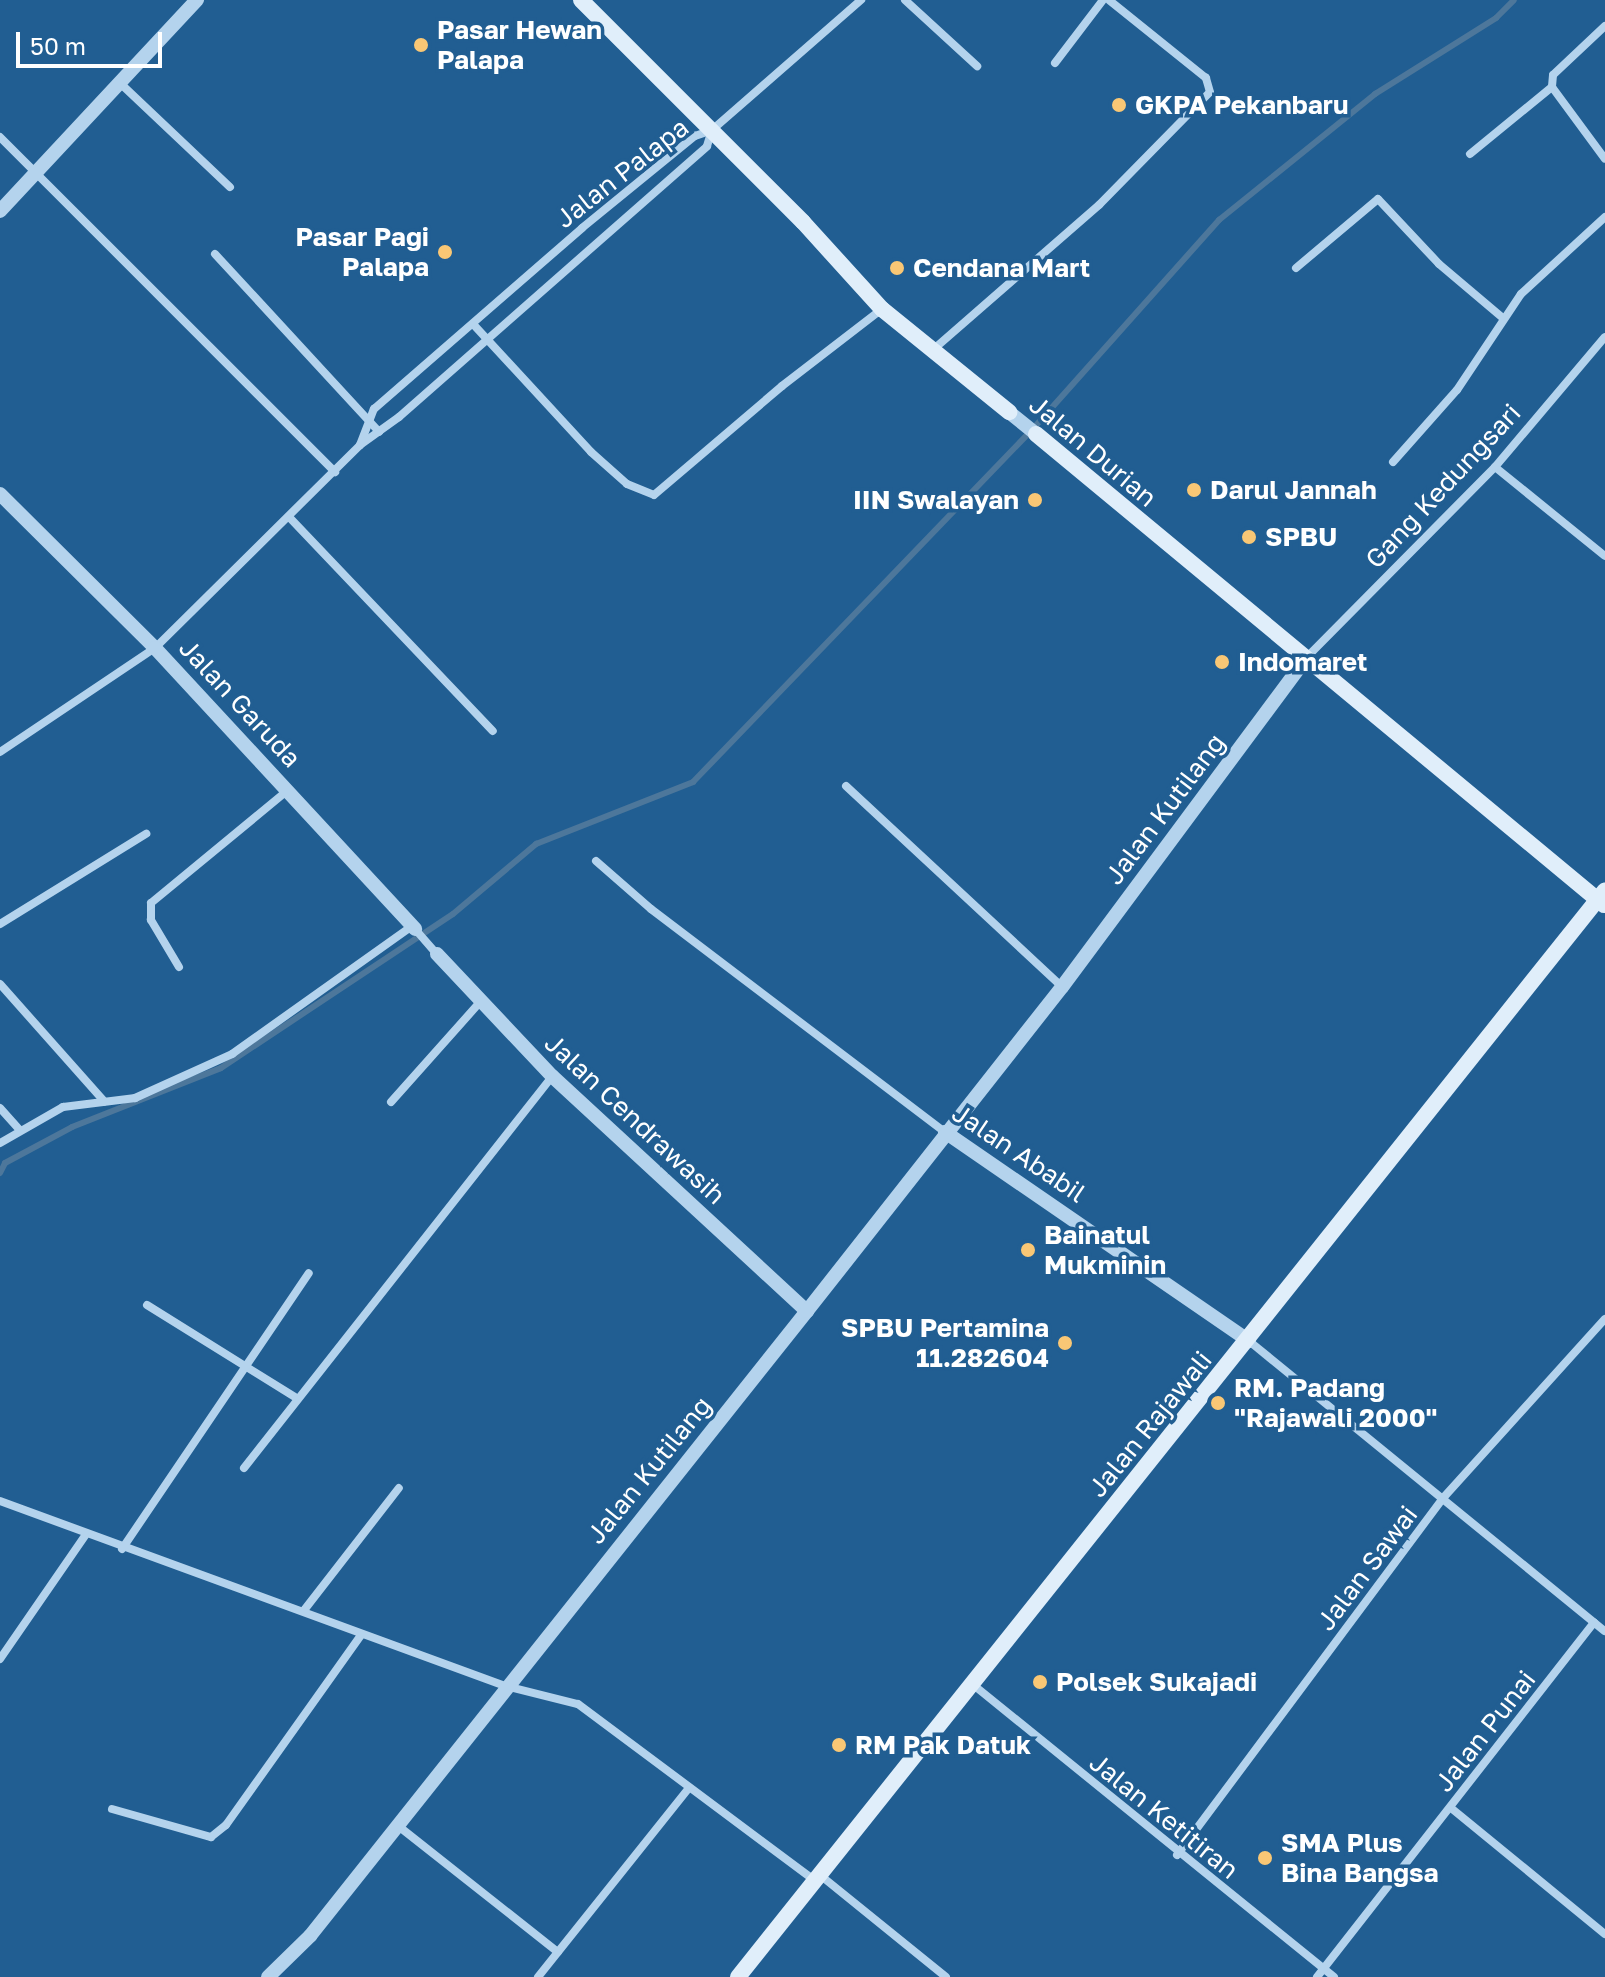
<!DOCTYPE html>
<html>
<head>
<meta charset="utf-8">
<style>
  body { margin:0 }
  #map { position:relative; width:1605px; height:1977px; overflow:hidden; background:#215e92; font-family:"Golos Text",sans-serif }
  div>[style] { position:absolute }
  .stream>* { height:6px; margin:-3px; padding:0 3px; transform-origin:3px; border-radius:3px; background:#4d779b }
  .minor>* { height:8px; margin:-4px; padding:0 4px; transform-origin:4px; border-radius:4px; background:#b4d3ed }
  .tertiary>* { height:14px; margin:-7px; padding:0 7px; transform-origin:7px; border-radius:7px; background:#b4d3ed }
  .secondary>* { height:16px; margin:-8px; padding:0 8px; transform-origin:8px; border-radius:8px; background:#e0eefa }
  .dots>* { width:22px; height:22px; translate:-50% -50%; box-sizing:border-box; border:4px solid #215e92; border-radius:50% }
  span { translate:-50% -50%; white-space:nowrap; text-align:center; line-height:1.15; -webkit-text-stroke:7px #215e92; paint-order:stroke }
  .poi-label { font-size:26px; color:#fff; font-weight:700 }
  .left { translate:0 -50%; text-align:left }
  .right { translate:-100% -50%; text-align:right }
  .street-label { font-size:26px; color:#fff }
  .scale { position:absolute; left:16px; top:32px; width:146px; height:36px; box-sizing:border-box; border:4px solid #fff; border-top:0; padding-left:10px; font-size:24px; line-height:28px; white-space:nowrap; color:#fff; -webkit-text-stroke:6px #215e92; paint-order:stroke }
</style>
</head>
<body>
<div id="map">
  <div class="stream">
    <i style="left:0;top:1173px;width:11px;rotate:-63deg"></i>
    <i style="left:5px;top:1163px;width:76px;rotate:-28.2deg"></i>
    <i style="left:72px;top:1127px;width:160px;rotate:-21.6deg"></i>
    <i style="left:221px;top:1068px;width:278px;rotate:-33.6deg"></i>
    <i style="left:453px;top:914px;width:109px;rotate:-40.1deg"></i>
    <i style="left:536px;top:844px;width:169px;rotate:-21.5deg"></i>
    <i style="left:693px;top:782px;width:487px;rotate:-46.1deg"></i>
    <i style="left:1031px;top:431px;width:283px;rotate:-48.3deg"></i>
    <i style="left:1219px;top:220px;width:201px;rotate:-38.9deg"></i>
    <i style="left:1375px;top:94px;width:143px;rotate:-32.1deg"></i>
    <i style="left:1496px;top:18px;width:25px;rotate:-45deg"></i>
  </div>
  <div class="minor">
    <i style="left:905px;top:0;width:98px;rotate:42.5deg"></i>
    <i style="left:1605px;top:26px;width:71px;rotate:136.7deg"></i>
    <i style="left:1553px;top:75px;width:12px;rotate:95deg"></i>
    <i style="left:1552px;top:87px;width:89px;rotate:53.6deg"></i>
    <i style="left:1055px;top:63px;width:79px;rotate:-52.7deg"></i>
    <i style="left:121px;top:84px;width:150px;rotate:43.4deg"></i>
    <i style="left:0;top:137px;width:474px;rotate:45deg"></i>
    <i style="left:1470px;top:154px;width:106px;rotate:-39.3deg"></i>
    <i style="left:215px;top:254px;width:242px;rotate:47.3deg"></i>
    <i style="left:1296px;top:268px;width:107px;rotate:-40.1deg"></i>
    <i style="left:1378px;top:199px;width:89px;rotate:46.8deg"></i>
    <i style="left:1439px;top:264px;width:84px;rotate:40.2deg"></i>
    <i style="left:473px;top:324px;width:174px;rotate:47.3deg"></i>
    <i style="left:591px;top:452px;width:48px;rotate:41.6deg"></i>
    <i style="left:627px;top:484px;width:29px;rotate:22deg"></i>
    <i style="left:654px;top:495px;width:168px;rotate:-40.4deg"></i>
    <i style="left:782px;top:386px;width:126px;rotate:-37.6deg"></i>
    <i style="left:935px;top:348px;width:218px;rotate:-41.1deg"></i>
    <i style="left:1099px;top:205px;width:158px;rotate:-45.5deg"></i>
    <i style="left:1210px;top:92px;width:15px;rotate:-106deg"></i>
    <i style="left:1206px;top:78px;width:124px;rotate:-141.2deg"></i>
    <i style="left:360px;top:445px;width:39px;rotate:-69deg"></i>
    <i style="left:374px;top:409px;width:276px;rotate:-41deg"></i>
    <i style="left:582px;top:228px;width:146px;rotate:-39.2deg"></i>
    <i style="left:695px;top:136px;width:18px;rotate:-19deg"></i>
    <i style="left:712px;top:130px;width:198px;rotate:-41.1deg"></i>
    <i style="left:1393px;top:462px;width:96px;rotate:-48.4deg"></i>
    <i style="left:1457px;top:390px;width:115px;rotate:-56.3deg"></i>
    <i style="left:1521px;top:294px;width:114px;rotate:-42.5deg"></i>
    <i style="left:1495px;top:467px;width:141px;rotate:39deg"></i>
    <i style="left:290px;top:518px;width:294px;rotate:46.4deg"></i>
    <i style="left:1306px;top:658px;width:269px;rotate:-45.3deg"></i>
    <i style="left:1495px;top:467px;width:170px;rotate:-49.8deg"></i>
    <i style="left:0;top:752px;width:187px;rotate:-33.9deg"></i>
    <i style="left:155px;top:648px;width:289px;rotate:-44.7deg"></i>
    <i style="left:360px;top:445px;width:48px;rotate:-35.7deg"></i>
    <i style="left:399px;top:417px;width:410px;rotate:-41.3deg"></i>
    <i style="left:707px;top:146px;width:17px;rotate:-73deg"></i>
    <i style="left:846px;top:786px;width:295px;rotate:42.9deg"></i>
    <i style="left:596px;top:861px;width:73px;rotate:41.1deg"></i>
    <i style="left:651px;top:909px;width:369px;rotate:37.2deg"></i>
    <i style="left:0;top:924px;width:172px;rotate:-31.7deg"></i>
    <i style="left:415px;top:929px;width:33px;rotate:49deg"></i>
    <i style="left:179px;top:967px;width:55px;rotate:-120.8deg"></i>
    <i style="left:151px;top:920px;width:17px;rotate:-90deg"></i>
    <i style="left:151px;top:903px;width:178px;rotate:-39.5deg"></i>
    <i style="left:0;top:984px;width:157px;rotate:48.4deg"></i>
    <i style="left:391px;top:1102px;width:134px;rotate:-48.3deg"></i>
    <i style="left:0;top:1108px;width:28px;rotate:48deg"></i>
    <i style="left:0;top:1143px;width:73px;rotate:-29.7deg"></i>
    <i style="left:63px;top:1107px;width:73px;rotate:-7.1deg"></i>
    <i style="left:135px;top:1098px;width:107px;rotate:-24.4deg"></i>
    <i style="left:232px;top:1054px;width:221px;rotate:-35.4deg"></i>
    <i style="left:147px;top:1305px;width:174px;rotate:31.9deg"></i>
    <i style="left:1249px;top:1341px;width:459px;rotate:39.2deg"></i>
    <i style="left:244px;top:1468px;width:499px;rotate:-51.8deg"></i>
    <i style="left:0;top:1501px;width:538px;rotate:20.12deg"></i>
    <i style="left:505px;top:1686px;width:75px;rotate:13.9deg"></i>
    <i style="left:578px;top:1704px;width:294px;rotate:36.7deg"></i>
    <i style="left:122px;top:1549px;width:333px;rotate:-55.9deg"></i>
    <i style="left:305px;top:1609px;width:153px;rotate:-52.2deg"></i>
    <i style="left:0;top:1659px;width:150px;rotate:-55.4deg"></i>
    <i style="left:971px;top:1683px;width:467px;rotate:39deg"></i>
    <i style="left:1451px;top:1808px;width:199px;rotate:39.3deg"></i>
    <i style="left:112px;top:1809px;width:103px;rotate:15.8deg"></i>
    <i style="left:211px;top:1837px;width:19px;rotate:-39deg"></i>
    <i style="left:226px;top:1825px;width:233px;rotate:-54.6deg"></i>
    <i style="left:397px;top:1825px;width:205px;rotate:38.3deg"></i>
    <i style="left:1177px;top:1855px;width:447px;rotate:-53.3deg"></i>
    <i style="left:1444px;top:1497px;width:240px;rotate:-47.9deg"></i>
    <i style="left:820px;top:1875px;width:162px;rotate:39deg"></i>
    <i style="left:538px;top:1977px;width:242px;rotate:-51.4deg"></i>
    <i style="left:1317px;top:1977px;width:450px;rotate:-52deg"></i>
  </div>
  <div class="tertiary">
    <i style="left:0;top:211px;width:289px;rotate:-47deg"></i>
    <i style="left:1009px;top:412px;width:35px;rotate:39deg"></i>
    <i style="left:0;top:494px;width:218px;rotate:44.8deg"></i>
    <i style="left:155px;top:648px;width:383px;rotate:47.2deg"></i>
    <i style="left:437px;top:954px;width:168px;rotate:46.7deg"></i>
    <i style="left:552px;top:1076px;width:347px;rotate:42.7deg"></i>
    <i style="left:945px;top:1132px;width:369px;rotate:34.5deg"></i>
    <i style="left:268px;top:1977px;width:59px;rotate:-44.3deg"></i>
    <i style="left:310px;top:1936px;width:799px;rotate:-51.51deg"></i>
    <i style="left:807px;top:1311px;width:412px;rotate:-51.8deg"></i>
    <i style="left:1062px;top:987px;width:410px;rotate:-53.4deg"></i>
  </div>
  <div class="secondary">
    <i style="left:581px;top:0;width:314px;rotate:45deg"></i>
    <i style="left:803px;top:222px;width:118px;rotate:47.8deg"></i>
    <i style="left:882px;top:309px;width:164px;rotate:39deg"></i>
    <i style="left:1036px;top:434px;width:738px;rotate:39.67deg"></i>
    <i style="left:738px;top:1977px;width:1390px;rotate:-51.42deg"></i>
  </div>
  <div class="dots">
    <i style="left:421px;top:45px;background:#f9c775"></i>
    <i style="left:1119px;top:105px;background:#f9c775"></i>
    <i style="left:445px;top:252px;background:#f9c775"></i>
    <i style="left:897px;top:268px;background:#f9c775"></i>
    <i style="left:1194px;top:490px;background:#f9c775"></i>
    <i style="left:1035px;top:500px;background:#f9c775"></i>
    <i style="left:1249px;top:537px;background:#f9c775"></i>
    <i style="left:1222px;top:662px;background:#f9c775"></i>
    <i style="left:1028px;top:1250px;background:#f9c775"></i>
    <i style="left:1065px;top:1343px;background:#f9c775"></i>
    <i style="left:1218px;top:1403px;background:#f9c775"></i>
    <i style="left:1040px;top:1682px;background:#f9c775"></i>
    <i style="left:839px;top:1745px;background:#f9c775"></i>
    <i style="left:1265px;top:1858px;background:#f9c775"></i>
  </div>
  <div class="poi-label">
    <span class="left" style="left:437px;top:45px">Pasar Hewan<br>Palapa</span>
    <span class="left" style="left:1135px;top:105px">GKPA Pekanbaru</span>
    <span class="right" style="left:429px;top:252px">Pasar Pagi<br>Palapa</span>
    <span class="left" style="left:913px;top:268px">Cendana Mart</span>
    <span class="left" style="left:1210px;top:490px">Darul Jannah</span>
    <span class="right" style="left:1019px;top:500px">IIN Swalayan</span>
    <span class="left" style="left:1265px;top:537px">SPBU</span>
    <span class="left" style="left:1238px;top:662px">Indomaret</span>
    <span class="left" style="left:1044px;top:1250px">Bainatul<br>Mukminin</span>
    <span class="right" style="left:1049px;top:1343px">SPBU Pertamina<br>11.282604</span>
    <span class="left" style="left:1234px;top:1403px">RM. Padang<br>"Rajawali 2000"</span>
    <span class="left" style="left:1056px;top:1682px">Polsek Sukajadi</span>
    <span class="left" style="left:855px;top:1745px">RM Pak Datuk</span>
    <span class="left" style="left:1281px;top:1858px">SMA Plus<br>Bina Bangsa</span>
  </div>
  <div class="street-label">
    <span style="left:622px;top:173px;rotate:-38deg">Jalan Palapa</span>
    <span style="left:1093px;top:451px;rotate:40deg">Jalan Durian</span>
    <span style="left:1443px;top:486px;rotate:-47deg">Gang Kedungsari</span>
    <span style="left:240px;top:703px;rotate:47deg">Jalan Garuda</span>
    <span style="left:1165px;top:809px;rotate:-53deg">Jalan Kutilang</span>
    <span style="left:635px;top:1119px;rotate:43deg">Jalan Cendrawasih</span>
    <span style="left:1019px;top:1153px;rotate:34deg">Jalan Ababil</span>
    <span style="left:1150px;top:1424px;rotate:-51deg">Jalan Rajawali</span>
    <span style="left:649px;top:1470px;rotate:-51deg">Jalan Kutilang</span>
    <span style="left:1367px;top:1568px;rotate:-53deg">Jalan Sawai</span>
    <span style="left:1485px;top:1731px;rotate:-52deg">Jalan Punai</span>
    <span style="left:1164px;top:1816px;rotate:39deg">Jalan Ketitiran</span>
  </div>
  <div class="scale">50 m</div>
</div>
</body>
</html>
